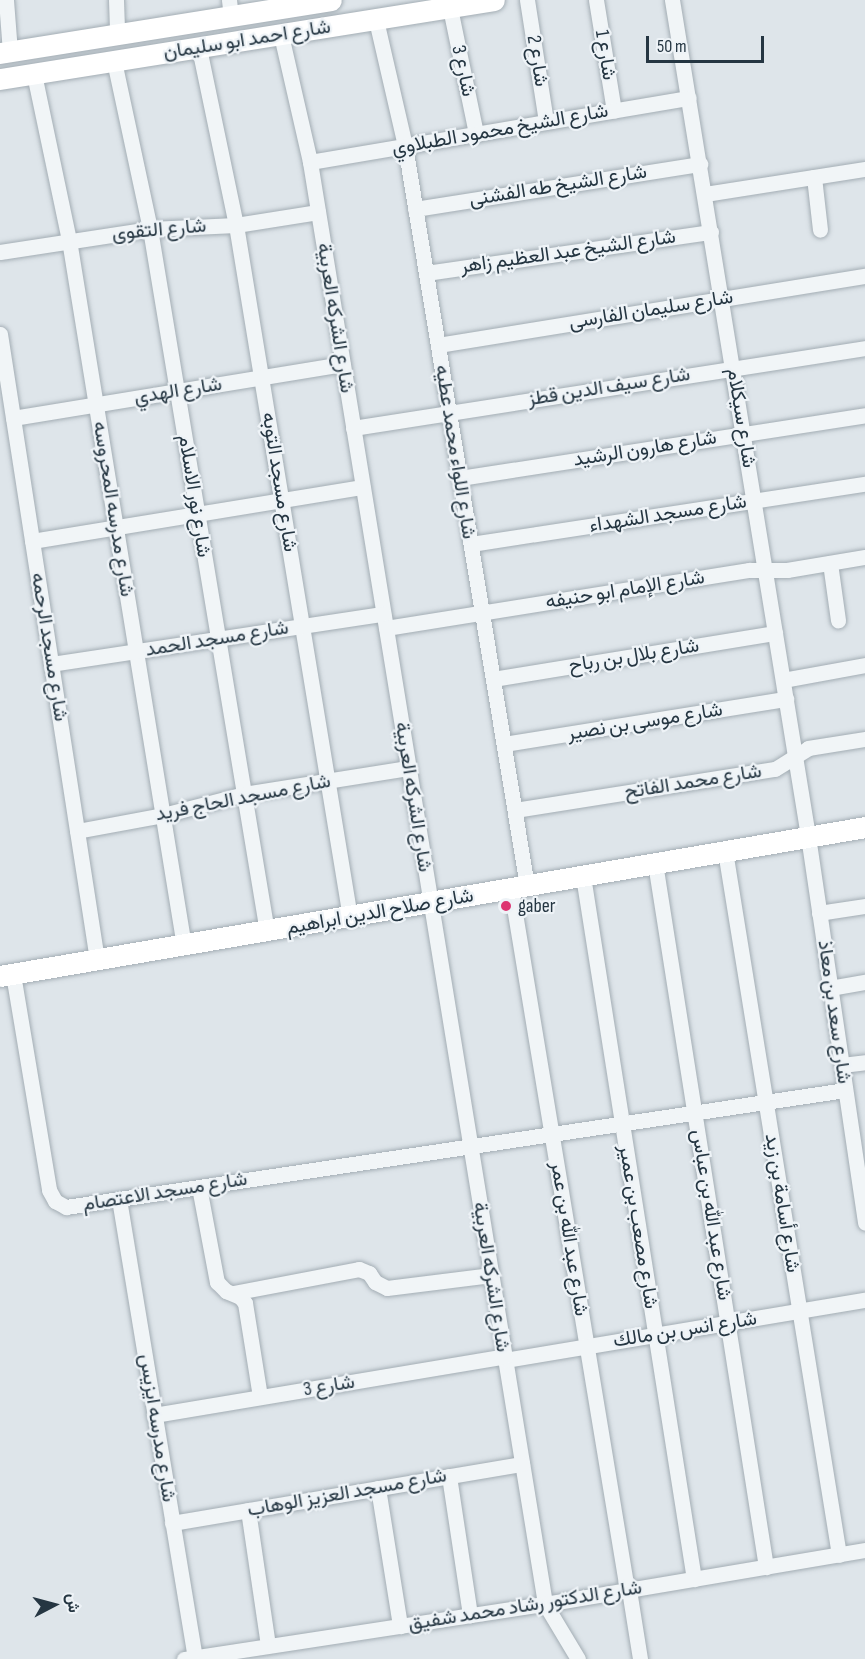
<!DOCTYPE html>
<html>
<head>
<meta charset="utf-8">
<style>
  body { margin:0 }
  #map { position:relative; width:865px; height:1659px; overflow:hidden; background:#dee5ea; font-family:"Sofia Sans Condensed",Vazirmatn,sans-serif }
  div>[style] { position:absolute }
  .roads { filter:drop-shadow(0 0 2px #a3adb4) drop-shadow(0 0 2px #a3adb4) }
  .street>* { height:15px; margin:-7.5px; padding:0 7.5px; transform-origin:7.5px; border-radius:7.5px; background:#f1f5f7 }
  .secondary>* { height:21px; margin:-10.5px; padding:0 10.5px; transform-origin:10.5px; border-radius:10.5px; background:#fff }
  .dots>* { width:16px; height:16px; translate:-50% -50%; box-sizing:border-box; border:3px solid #eef3f7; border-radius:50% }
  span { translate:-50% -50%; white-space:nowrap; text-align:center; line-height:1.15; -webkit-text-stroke:4.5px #eef3f7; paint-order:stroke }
  .street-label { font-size:20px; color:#253642 }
  .poi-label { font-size:20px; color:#253642 }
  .left { translate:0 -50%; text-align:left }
  .north { position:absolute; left:24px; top:1575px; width:60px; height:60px; -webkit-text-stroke:4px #eef3f7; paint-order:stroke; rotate:84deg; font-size:16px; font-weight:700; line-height:24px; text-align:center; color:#253642 }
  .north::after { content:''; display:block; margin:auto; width:21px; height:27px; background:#253642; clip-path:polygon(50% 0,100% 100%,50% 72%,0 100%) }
  .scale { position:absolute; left:646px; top:36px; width:118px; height:27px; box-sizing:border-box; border:3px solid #253642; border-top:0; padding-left:8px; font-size:18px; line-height:21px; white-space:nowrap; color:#253642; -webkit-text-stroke:4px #eef3f7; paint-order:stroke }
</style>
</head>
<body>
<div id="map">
  <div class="roads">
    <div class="street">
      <i style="left:6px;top:0;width:52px;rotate:85.6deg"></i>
      <i style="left:116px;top:0;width:33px;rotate:88deg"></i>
      <i style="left:229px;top:0;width:17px;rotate:83deg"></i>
      <i style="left:527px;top:0;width:123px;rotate:81.1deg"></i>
      <i style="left:596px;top:0;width:112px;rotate:80.8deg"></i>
      <i style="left:672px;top:0;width:847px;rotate:80.76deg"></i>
      <i style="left:808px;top:836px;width:391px;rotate:81.6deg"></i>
      <i style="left:450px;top:8px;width:129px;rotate:78.3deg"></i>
      <i style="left:376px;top:20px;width:129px;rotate:77deg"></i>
      <i style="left:405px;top:146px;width:750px;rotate:80.64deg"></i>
      <i style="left:281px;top:35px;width:130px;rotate:77.1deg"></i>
      <i style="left:310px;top:162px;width:1461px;rotate:80.74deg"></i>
      <i style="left:545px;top:1604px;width:64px;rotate:59deg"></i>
      <i style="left:199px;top:48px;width:181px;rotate:78.2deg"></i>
      <i style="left:236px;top:225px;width:701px;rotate:80.65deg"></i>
      <i style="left:114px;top:61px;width:172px;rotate:77.9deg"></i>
      <i style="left:150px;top:229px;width:713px;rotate:80.55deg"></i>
      <i style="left:34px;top:74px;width:170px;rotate:78.1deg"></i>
      <i style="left:69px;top:240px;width:715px;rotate:80.75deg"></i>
      <i style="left:310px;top:162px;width:384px;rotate:-9.6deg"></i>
      <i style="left:814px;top:177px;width:53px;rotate:83.5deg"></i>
      <i style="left:705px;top:194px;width:162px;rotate:-8.9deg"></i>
      <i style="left:415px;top:209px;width:289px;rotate:-9deg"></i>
      <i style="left:0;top:252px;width:152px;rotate:-8.7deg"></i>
      <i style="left:150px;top:229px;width:86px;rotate:-2.7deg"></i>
      <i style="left:236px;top:225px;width:83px;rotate:-9deg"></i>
      <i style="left:426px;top:273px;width:288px;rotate:-8.2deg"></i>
      <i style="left:0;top:334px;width:633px;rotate:81.19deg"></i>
      <i style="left:438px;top:345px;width:433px;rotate:-9.2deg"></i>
      <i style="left:13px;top:418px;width:334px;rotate:-9.3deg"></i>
      <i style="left:353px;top:428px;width:518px;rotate:-8.88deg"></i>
      <i style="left:460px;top:478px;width:410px;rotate:-8.8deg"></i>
      <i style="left:32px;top:541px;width:335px;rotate:-9.3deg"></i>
      <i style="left:471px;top:544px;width:399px;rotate:-8.7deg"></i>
      <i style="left:830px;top:563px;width:58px;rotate:82deg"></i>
      <i style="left:386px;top:628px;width:368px;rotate:-9.1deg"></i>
      <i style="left:749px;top:570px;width:38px"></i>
      <i style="left:787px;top:570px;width:79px;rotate:-9.5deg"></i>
      <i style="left:51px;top:664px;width:336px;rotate:-8.6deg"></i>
      <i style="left:493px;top:679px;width:286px;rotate:-9.3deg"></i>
      <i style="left:783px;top:680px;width:83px;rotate:-10.4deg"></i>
      <i style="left:504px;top:744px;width:286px;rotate:-9.1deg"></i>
      <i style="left:515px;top:810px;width:263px;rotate:-9deg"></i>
      <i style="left:775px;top:769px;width:39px;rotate:-32deg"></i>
      <i style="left:808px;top:748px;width:58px;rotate:-9deg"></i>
      <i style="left:77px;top:831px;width:87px;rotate:-10.5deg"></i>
      <i style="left:163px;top:815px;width:84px;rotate:-14.5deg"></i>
      <i style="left:244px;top:794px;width:166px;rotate:-9deg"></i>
      <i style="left:725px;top:851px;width:713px;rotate:80.8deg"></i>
      <i style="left:655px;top:863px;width:713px;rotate:81.04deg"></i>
      <i style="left:583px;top:876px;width:712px;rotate:81.03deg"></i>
      <i style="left:511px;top:889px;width:711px;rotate:80.6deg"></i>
      <i style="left:819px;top:913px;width:47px;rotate:-8.7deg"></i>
      <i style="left:13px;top:974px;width:219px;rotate:80.5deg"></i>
      <i style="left:49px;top:1190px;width:13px;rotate:61deg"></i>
      <i style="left:55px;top:1201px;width:13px;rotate:29deg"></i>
      <i style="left:66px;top:1207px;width:788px;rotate:-8.54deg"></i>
      <i style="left:830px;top:988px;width:36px;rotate:-10deg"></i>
      <i style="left:842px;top:1065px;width:23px;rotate:-7deg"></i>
      <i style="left:199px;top:1187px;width:97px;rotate:79.3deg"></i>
      <i style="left:217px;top:1282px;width:13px;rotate:45deg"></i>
      <i style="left:226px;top:1291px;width:15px;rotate:23deg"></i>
      <i style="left:240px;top:1297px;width:8px;rotate:50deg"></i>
      <i style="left:245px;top:1303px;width:95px;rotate:80.9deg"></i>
      <i style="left:119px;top:1199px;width:464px;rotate:80.6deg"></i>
      <i style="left:233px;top:1293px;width:128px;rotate:-10.8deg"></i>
      <i style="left:359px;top:1269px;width:11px;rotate:22deg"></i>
      <i style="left:369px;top:1273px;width:11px;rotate:56deg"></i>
      <i style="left:375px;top:1282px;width:13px;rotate:27deg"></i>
      <i style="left:387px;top:1288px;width:105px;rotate:-7.1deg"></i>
      <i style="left:505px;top:1360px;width:365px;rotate:-9.5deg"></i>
      <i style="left:154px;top:1415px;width:356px;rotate:-9.5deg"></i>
      <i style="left:449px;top:1476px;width:141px;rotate:81.4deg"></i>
      <i style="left:378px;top:1488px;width:140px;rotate:80.9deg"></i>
      <i style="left:248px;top:1510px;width:137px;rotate:81.6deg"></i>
      <i style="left:172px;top:1523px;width:355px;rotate:-9.6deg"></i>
      <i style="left:629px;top:1590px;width:70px;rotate:80.9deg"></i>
      <i style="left:184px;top:1659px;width:365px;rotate:-8.7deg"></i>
      <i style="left:545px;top:1604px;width:325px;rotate:-9.6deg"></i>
    </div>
    <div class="secondary">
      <i style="left:0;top:53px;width:335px;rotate:-9.1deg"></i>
      <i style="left:0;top:79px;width:500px;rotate:-9.09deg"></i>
      <i style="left:0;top:976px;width:878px;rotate:-9.77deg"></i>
    </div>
  </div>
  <div class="dots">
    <i style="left:506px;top:906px;background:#dd3470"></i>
  </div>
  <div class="street-label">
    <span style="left:247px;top:40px;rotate:-9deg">شارع احمد ابو سليمان</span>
    <span style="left:605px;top:55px;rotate:81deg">شارع 1</span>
    <span style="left:537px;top:61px;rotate:81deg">شارع 2</span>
    <span style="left:463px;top:71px;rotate:78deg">شارع 3</span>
    <span style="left:500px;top:130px;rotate:-10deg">شارع الشيخ محمود الطبلاوي</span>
    <span style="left:558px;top:186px;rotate:-9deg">شارع الشيخ طه الفشنى</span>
    <span style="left:159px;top:230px;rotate:-5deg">شارع التقوى</span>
    <span style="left:568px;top:252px;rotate:-8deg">شارع الشيخ عبد العظيم زاهر</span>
    <span style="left:651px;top:310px;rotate:-9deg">شارع سليمان الفارسى</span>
    <span style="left:335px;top:318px;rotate:81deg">شارع الشركه العربية</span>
    <span style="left:609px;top:387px;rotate:-9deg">شارع سيف الدين قطز</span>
    <span style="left:178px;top:391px;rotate:-9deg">شارع الهدي</span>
    <span style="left:741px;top:418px;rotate:81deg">شارع سيكلام</span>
    <span style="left:645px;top:449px;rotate:-9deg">شارع هارون الرشيد</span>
    <span style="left:455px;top:452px;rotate:81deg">شارع اللواء محمد عطيه</span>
    <span style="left:279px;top:482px;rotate:81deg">شارع مسجد التوبه</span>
    <span style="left:194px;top:496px;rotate:81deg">شارع نور الاسلام</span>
    <span style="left:113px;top:509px;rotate:81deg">شارع مدرسه المحروسه</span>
    <span style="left:668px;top:514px;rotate:-9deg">شارع مسجد الشهداء</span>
    <span style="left:625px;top:590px;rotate:-9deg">شارع الإمام ابو حنيفه</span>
    <span style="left:217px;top:639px;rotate:-9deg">شارع مسجد الحمد</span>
    <span style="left:49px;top:647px;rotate:81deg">شارع مسجد الرحمه</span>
    <span style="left:634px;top:656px;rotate:-9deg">شارع بلال بن رباح</span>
    <span style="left:645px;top:722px;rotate:-9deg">شارع موسى بن نصير</span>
    <span style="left:693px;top:782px;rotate:-9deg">شارع محمد الفاتح</span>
    <span style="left:413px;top:797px;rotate:81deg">شارع الشركه العربية</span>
    <span style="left:243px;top:798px;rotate:-11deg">شارع مسجد الحاج فريد</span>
    <span style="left:380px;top:912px;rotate:-10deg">شارع صلاح الدين ابراهيم</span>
    <span style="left:834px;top:1012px;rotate:82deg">شارع سعد بن معاذ</span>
    <span style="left:165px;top:1192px;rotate:-9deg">شارع مسجد الاعتصام</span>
    <span style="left:782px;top:1203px;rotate:81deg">شارع أسامة بن زيد</span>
    <span style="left:711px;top:1215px;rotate:81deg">شارع عبد الله بن عباس</span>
    <span style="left:638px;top:1227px;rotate:81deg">شارع مصعب بن عمير</span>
    <span style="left:569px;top:1239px;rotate:81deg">شارع عبد الله بن عمر</span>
    <span style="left:491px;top:1277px;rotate:81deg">شارع الشركه العربية</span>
    <span style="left:685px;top:1330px;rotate:-9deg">شارع انس بن مالك</span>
    <span style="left:329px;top:1386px;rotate:-9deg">شارع 3</span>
    <span style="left:157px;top:1428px;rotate:81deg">شارع مدرسه ايزيس</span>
    <span style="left:347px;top:1493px;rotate:-10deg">شارع مسجد العزيز الوهاب</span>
    <span style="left:525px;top:1606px;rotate:-9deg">شارع الدكتور رشاد محمد شفيق</span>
  </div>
  <div class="poi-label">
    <span class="left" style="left:518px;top:906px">gaber</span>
  </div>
  <div class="north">ش</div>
  <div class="scale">50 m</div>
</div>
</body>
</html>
